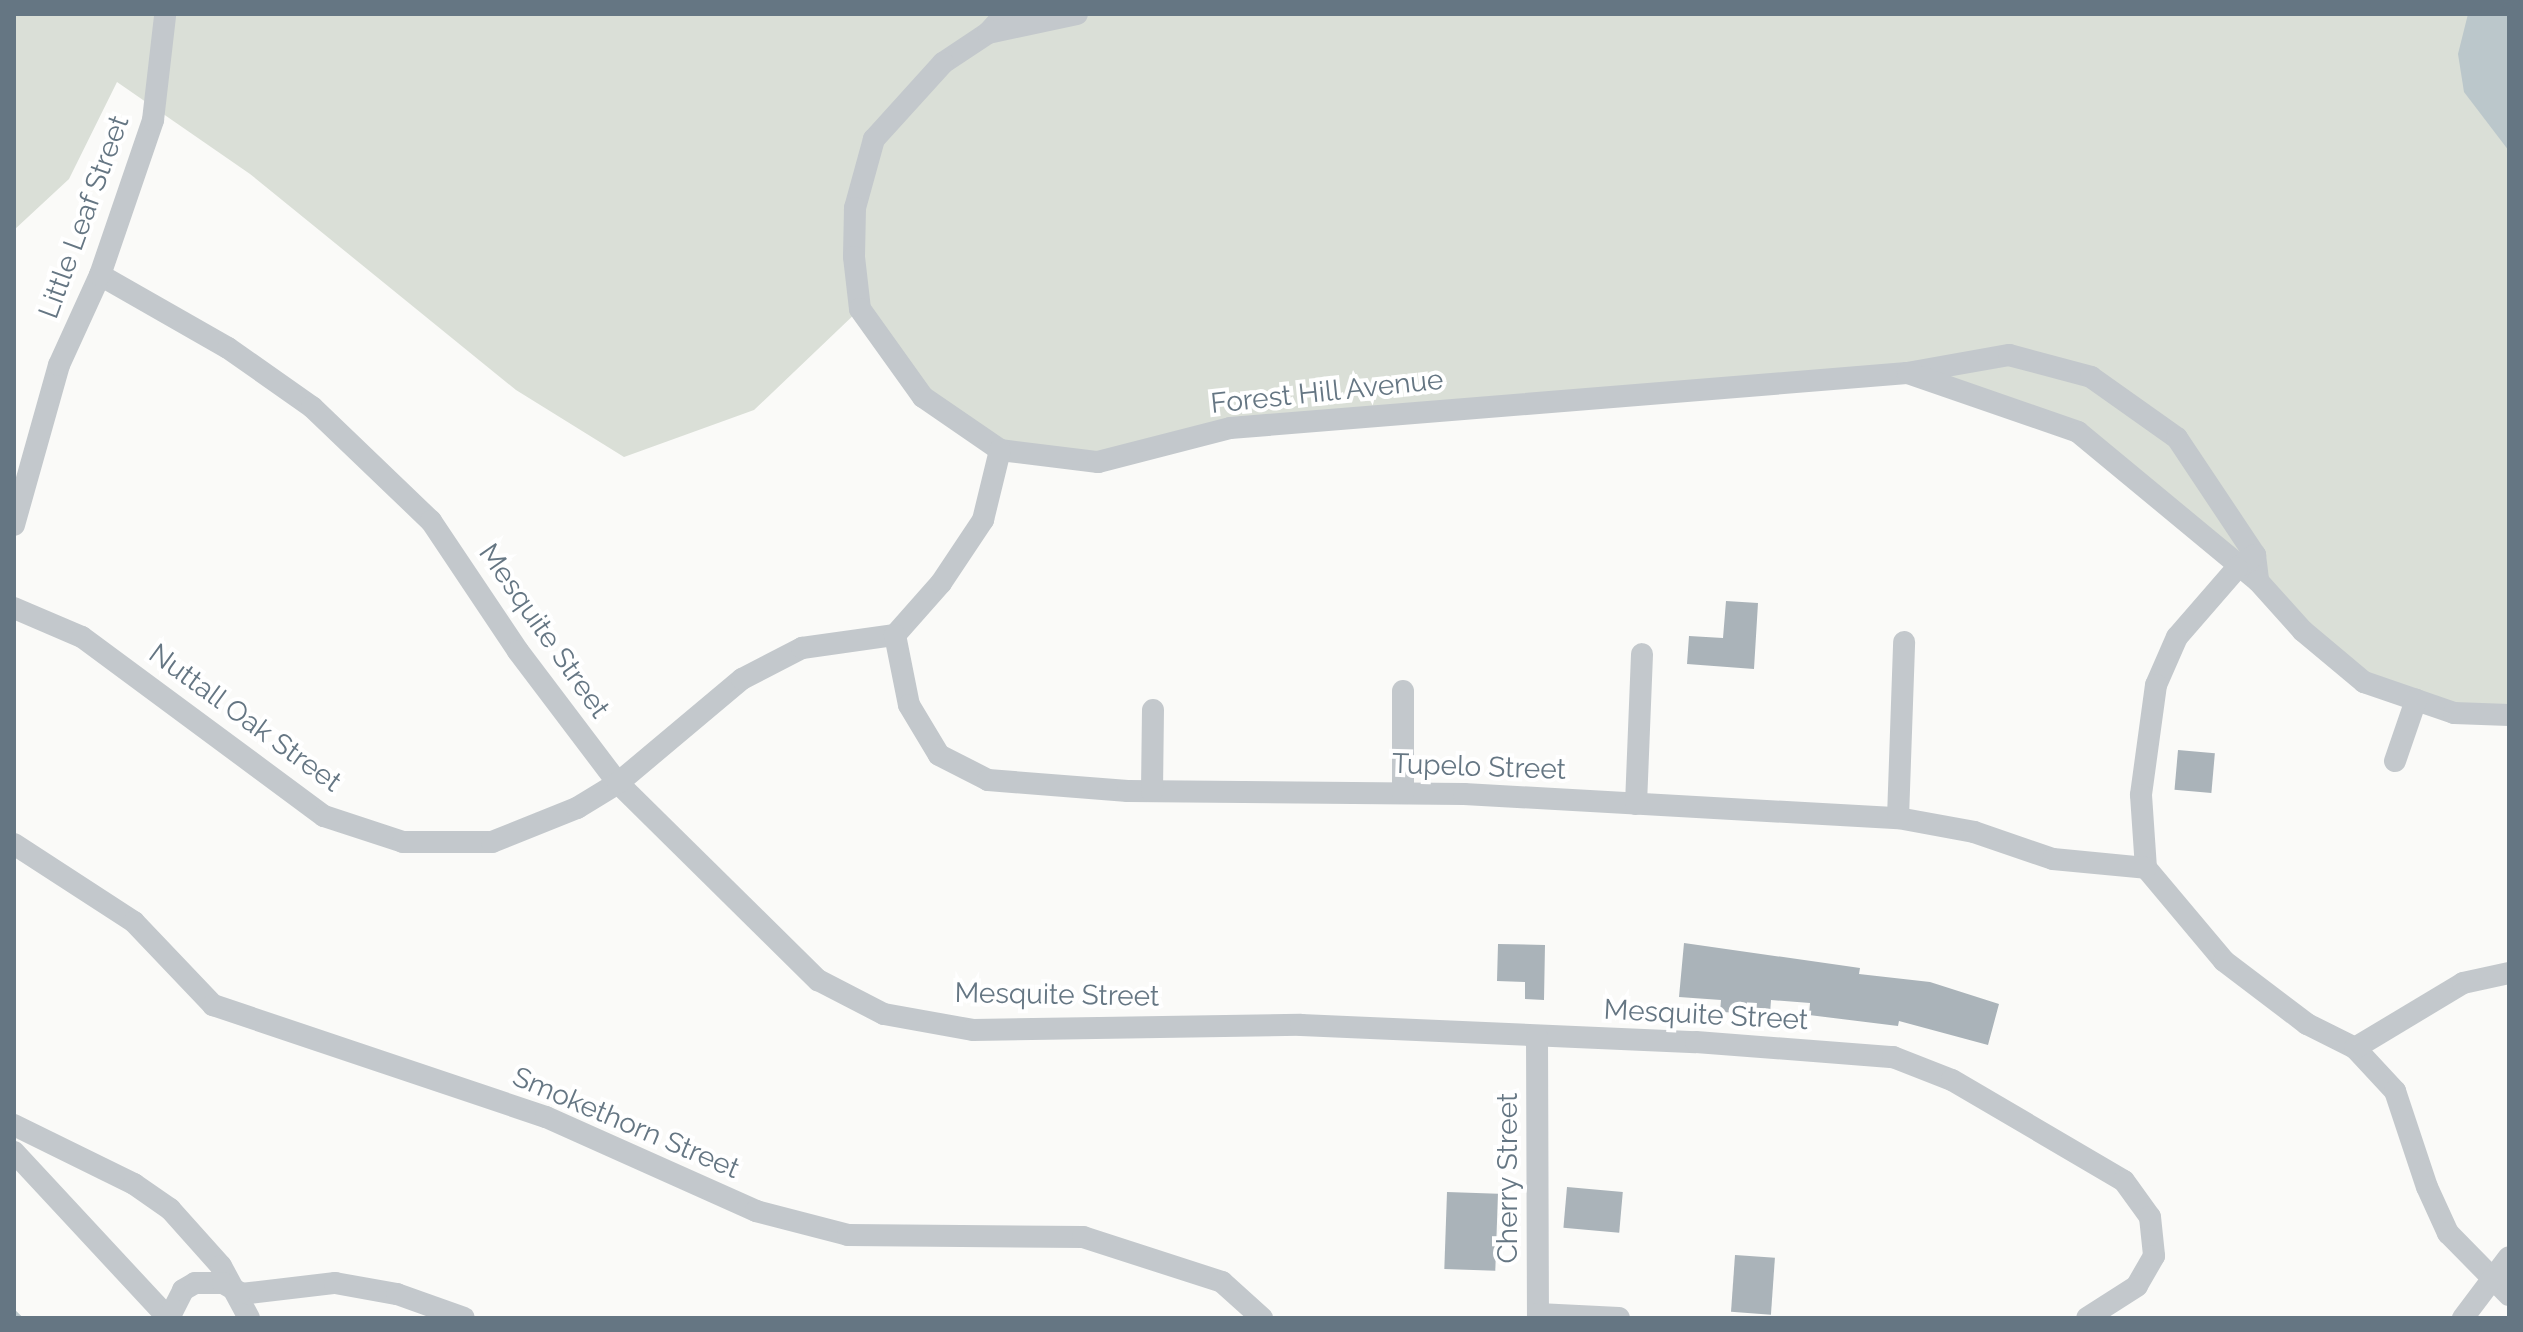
<!DOCTYPE html>
<html>
<head>
<meta charset="utf-8">
<style>
  body { margin:0 }
  #map { position:relative; width:2523px; height:1332px; overflow:hidden; background:#fafaf8; font-family:Raleway,sans-serif }
  div>[style] { position:absolute }
  .green>* { inset:0; background:#dadfd7 }
  .water>* { inset:0; background:#bbc7cb }
  .stream>* { height:6px; margin:-3px; padding:0 3px; transform-origin:3px; border-radius:3px; background:#bbc7cb }
  .building>* { inset:0; background:#aab3b9; transform-origin:0 0 }
  .street>* { height:22px; margin:-11px; padding:0 11px; transform-origin:11px; border-radius:11px; background:#c3c8cc }
  span { translate:-50% -50%; white-space:nowrap; text-align:center; line-height:1.15; -webkit-text-stroke:8px #fff; paint-order:stroke }
  .street-label { font-size:28px; color:#657683 }
  .frame { position:absolute; inset:0; border:16px solid #657683; pointer-events:none }
</style>
</head>
<body>
<div id="map">
  <div class="green">
    <i style="clip-path:polygon(14px 14px,2509px 14px,2509px 715px,2364px 682px,2078px 432px,1907px 373px,1230px 428px,1098px 462px,1000px 450px,923px 397px,860px 309px,754px 410px,624px 457px,516px 390px,250px 174px,117px 82px,69px 179px,14px 230px)"></i>
  </div>
  <div class="water">
    <i style="clip-path:polygon(2468px 14px,2509px 14px,2509px 151px,2464px 92px,2458px 54px)"></i>
  </div>
  <div class="stream">
    <i style="left:14px;top:1313px;width:7px;rotate:45deg"></i>
  </div>
  <div class="building">
    <i style="clip-path:polygon(1726px 601px,1758px 603px,1754px 669px,1687px 664px,1689px 636px,1723px 638px)"></i>
    <i style="left:2178px;top:750px;width:37px;height:40px;rotate:5deg"></i>
    <i style="clip-path:polygon(1684px 943px,1860px 968px,1859px 974px,1930px 982px,1999px 1004px,1988px 1045px,1899px 1021px,1898px 1026px,1809px 1015px,1810px 1003px,1771px 1000px,1770px 1014px,1720px 1012px,1721px 1000px,1679px 997px)"></i>
    <i style="clip-path:polygon(1498px 944px,1545px 945px,1544px 1000px,1525px 999px,1525px 982px,1497px 981px)"></i>
    <i style="left:1567px;top:1187px;width:56px;height:41px;rotate:5deg"></i>
    <i style="left:1447px;top:1192px;width:51px;height:77px;rotate:2deg"></i>
    <i style="left:1735px;top:1255px;width:40px;height:57px;rotate:4deg"></i>
  </div>
  <div class="street">
    <i style="left:1005px;top:14px;width:25px;rotate:132deg"></i>
    <i style="left:988px;top:33px;width:54px;rotate:146.3deg"></i>
    <i style="left:943px;top:63px;width:103px;rotate:132.2deg"></i>
    <i style="left:874px;top:139px;width:72px;rotate:105.4deg"></i>
    <i style="left:855px;top:208px;width:49px;rotate:91.2deg"></i>
    <i style="left:854px;top:257px;width:52px;rotate:83.4deg"></i>
    <i style="left:860px;top:309px;width:108px;rotate:54.4deg"></i>
    <i style="left:923px;top:397px;width:93px;rotate:34.5deg"></i>
    <i style="left:1000px;top:450px;width:99px;rotate:7deg"></i>
    <i style="left:1098px;top:462px;width:136px;rotate:-14.4deg"></i>
    <i style="left:1230px;top:428px;width:679px;rotate:-4.64deg"></i>
    <i style="left:1907px;top:373px;width:104px;rotate:-10deg"></i>
    <i style="left:2009px;top:355px;width:85px;rotate:15deg"></i>
    <i style="left:2091px;top:377px;width:105px;rotate:35.3deg"></i>
    <i style="left:2177px;top:438px;width:141px;rotate:56.3deg"></i>
    <i style="left:2255px;top:555px;width:26px;rotate:83deg"></i>
    <i style="left:988px;top:33px;width:91px;rotate:-12.1deg"></i>
    <i style="left:100px;top:275px;width:147px;rotate:29.7deg"></i>
    <i style="left:228px;top:348px;width:103px;rotate:35.1deg"></i>
    <i style="left:312px;top:407px;width:165px;rotate:43.8deg"></i>
    <i style="left:431px;top:521px;width:156px;rotate:56.2deg"></i>
    <i style="left:518px;top:651px;width:166px;rotate:52.9deg"></i>
    <i style="left:618px;top:783px;width:281px;rotate:44.6deg"></i>
    <i style="left:818px;top:980px;width:74px;rotate:27.3deg"></i>
    <i style="left:884px;top:1014px;width:90px;rotate:10.2deg"></i>
    <i style="left:973px;top:1030px;width:328px;rotate:-0.9deg"></i>
    <i style="left:1301px;top:1025px;width:395px;rotate:2.5deg"></i>
    <i style="left:1696px;top:1042px;width:198px;rotate:4.4deg"></i>
    <i style="left:1893px;top:1057px;width:63px;rotate:21.3deg"></i>
    <i style="left:1952px;top:1080px;width:199px;rotate:30.4deg"></i>
    <i style="left:2124px;top:1181px;width:44px;rotate:54.2deg"></i>
    <i style="left:2150px;top:1217px;width:39px;rotate:84deg"></i>
    <i style="left:2154px;top:1256px;width:34px;rotate:120deg"></i>
    <i style="left:2137px;top:1286px;width:59px;rotate:147.4deg"></i>
    <i style="left:1908px;top:373px;width:180px;rotate:19.1deg"></i>
    <i style="left:2078px;top:432px;width:234px;rotate:39.6deg"></i>
    <i style="left:2258px;top:581px;width:67px;rotate:48deg"></i>
    <i style="left:2303px;top:631px;width:80px;rotate:39.9deg"></i>
    <i style="left:2364px;top:682px;width:95px;rotate:19deg"></i>
    <i style="left:2454px;top:713px;width:55px;rotate:2.1deg"></i>
    <i style="left:14px;top:525px;width:166px;rotate:-74.3deg"></i>
    <i style="left:59px;top:365px;width:99px;rotate:-65.5deg"></i>
    <i style="left:100px;top:275px;width:164px;rotate:-71.1deg"></i>
    <i style="left:153px;top:120px;width:104px;rotate:-83.4deg"></i>
    <i style="left:2255px;top:555px;width:22px;rotate:144deg"></i>
    <i style="left:2237px;top:568px;width:91px;rotate:131deg"></i>
    <i style="left:2177px;top:637px;width:52px;rotate:113.6deg"></i>
    <i style="left:2156px;top:685px;width:111px;rotate:97.8deg"></i>
    <i style="left:2141px;top:795px;width:73px;rotate:86.1deg"></i>
    <i style="left:2146px;top:868px;width:121px;rotate:50deg"></i>
    <i style="left:2224px;top:961px;width:104px;rotate:37.2deg"></i>
    <i style="left:2307px;top:1024px;width:54px;rotate:26.6deg"></i>
    <i style="left:2355px;top:1048px;width:59px;rotate:47.1deg"></i>
    <i style="left:2395px;top:1091px;width:101px;rotate:71.6deg"></i>
    <i style="left:2427px;top:1187px;width:51px;rotate:65.5deg"></i>
    <i style="left:2448px;top:1233px;width:87px;rotate:45.5deg"></i>
    <i style="left:14px;top:608px;width:74px;rotate:23.1deg"></i>
    <i style="left:82px;top:637px;width:301px;rotate:36.5deg"></i>
    <i style="left:324px;top:816px;width:83px;rotate:18.2deg"></i>
    <i style="left:403px;top:842px;width:89px"></i>
    <i style="left:492px;top:842px;width:92px;rotate:-21.8deg"></i>
    <i style="left:577px;top:808px;width:48px;rotate:-31.4deg"></i>
    <i style="left:618px;top:783px;width:162px;rotate:-40deg"></i>
    <i style="left:742px;top:679px;width:68px;rotate:-27.3deg"></i>
    <i style="left:802px;top:648px;width:94px;rotate:-8deg"></i>
    <i style="left:895px;top:635px;width:69px;rotate:-48.5deg"></i>
    <i style="left:941px;top:583px;width:76px;rotate:-56.3deg"></i>
    <i style="left:983px;top:520px;width:72px;rotate:-76.3deg"></i>
    <i style="left:895px;top:635px;width:71px;rotate:78.7deg"></i>
    <i style="left:909px;top:705px;width:58px;rotate:59deg"></i>
    <i style="left:939px;top:755px;width:55px;rotate:27deg"></i>
    <i style="left:988px;top:780px;width:140px;rotate:4.5deg"></i>
    <i style="left:1128px;top:791px;width:336px;rotate:0.5deg"></i>
    <i style="left:1464px;top:794px;width:435px;rotate:3.2deg"></i>
    <i style="left:1898px;top:818px;width:77px;rotate:10.4deg"></i>
    <i style="left:1974px;top:832px;width:83px;rotate:18.9deg"></i>
    <i style="left:2053px;top:859px;width:93px;rotate:5.5deg"></i>
    <i style="left:2395px;top:761px;width:65px;rotate:-71deg"></i>
    <i style="left:1152px;top:791px;width:81px;rotate:-89.3deg"></i>
    <i style="left:1403px;top:793px;width:102px;rotate:-90deg"></i>
    <i style="left:1636px;top:804px;width:150px;rotate:-87.7deg"></i>
    <i style="left:1898px;top:818px;width:176px;rotate:-88deg"></i>
    <i style="left:14px;top:844px;width:143px;rotate:33deg"></i>
    <i style="left:134px;top:922px;width:115px;rotate:46.4deg"></i>
    <i style="left:213px;top:1005px;width:351px;rotate:18.6deg"></i>
    <i style="left:546px;top:1117px;width:230px;rotate:24.1deg"></i>
    <i style="left:756px;top:1211px;width:95px;rotate:14.6deg"></i>
    <i style="left:848px;top:1235px;width:235px;rotate:0.5deg"></i>
    <i style="left:1083px;top:1237px;width:146px;rotate:17.9deg"></i>
    <i style="left:1222px;top:1282px;width:54px;rotate:42deg"></i>
    <i style="left:1537px;top:1037px;width:281px;rotate:89.8deg"></i>
    <i style="left:2355px;top:1048px;width:126px;rotate:-31deg"></i>
    <i style="left:2463px;top:983px;width:47px;rotate:-12.3deg"></i>
    <i style="left:14px;top:1125px;width:134px;rotate:26.2deg"></i>
    <i style="left:134px;top:1184px;width:44px;rotate:34.8deg"></i>
    <i style="left:170px;top:1209px;width:76px;rotate:48.2deg"></i>
    <i style="left:221px;top:1266px;width:59px;rotate:61.7deg"></i>
    <i style="left:14px;top:1152px;width:226px;rotate:47.1deg"></i>
    <i style="left:241px;top:1294px;width:95px;rotate:-6.7deg"></i>
    <i style="left:335px;top:1283px;width:63px;rotate:10.1deg"></i>
    <i style="left:397px;top:1294px;width:71px;rotate:19.7deg"></i>
    <i style="left:1538px;top:1314px;width:81px;rotate:2.8deg"></i>
    <i style="left:169px;top:1318px;width:31px;rotate:-63deg"></i>
    <i style="left:183px;top:1290px;width:14px;rotate:-30deg"></i>
    <i style="left:195px;top:1283px;width:28px"></i>
    <i style="left:223px;top:1283px;width:20px;rotate:30deg"></i>
    <i style="left:2463px;top:1318px;width:76px;rotate:-53deg"></i>
  </div>
  <div class="street-label">
    <span style="left:84px;top:217px;rotate:-70deg">Little Leaf Street</span>
    <span style="left:1327px;top:392px;rotate:-6deg">Forest Hill Avenue</span>
    <span style="left:544px;top:631px;rotate:55deg">Mesquite Street</span>
    <span style="left:245px;top:718px;rotate:36deg">Nuttall Oak Street</span>
    <span style="left:1479px;top:767px;rotate:2deg">Tupelo Street</span>
    <span style="left:1057px;top:995px;rotate:1deg">Mesquite Street</span>
    <span style="left:1706px;top:1015px;rotate:3deg">Mesquite Street</span>
    <span style="left:626px;top:1123px;rotate:23deg">Smokethorn Street</span>
    <span style="left:1508px;top:1178px;rotate:-90deg">Cherry Street</span>
  </div>
  <div class="frame"></div>
</div>
</body>
</html>
